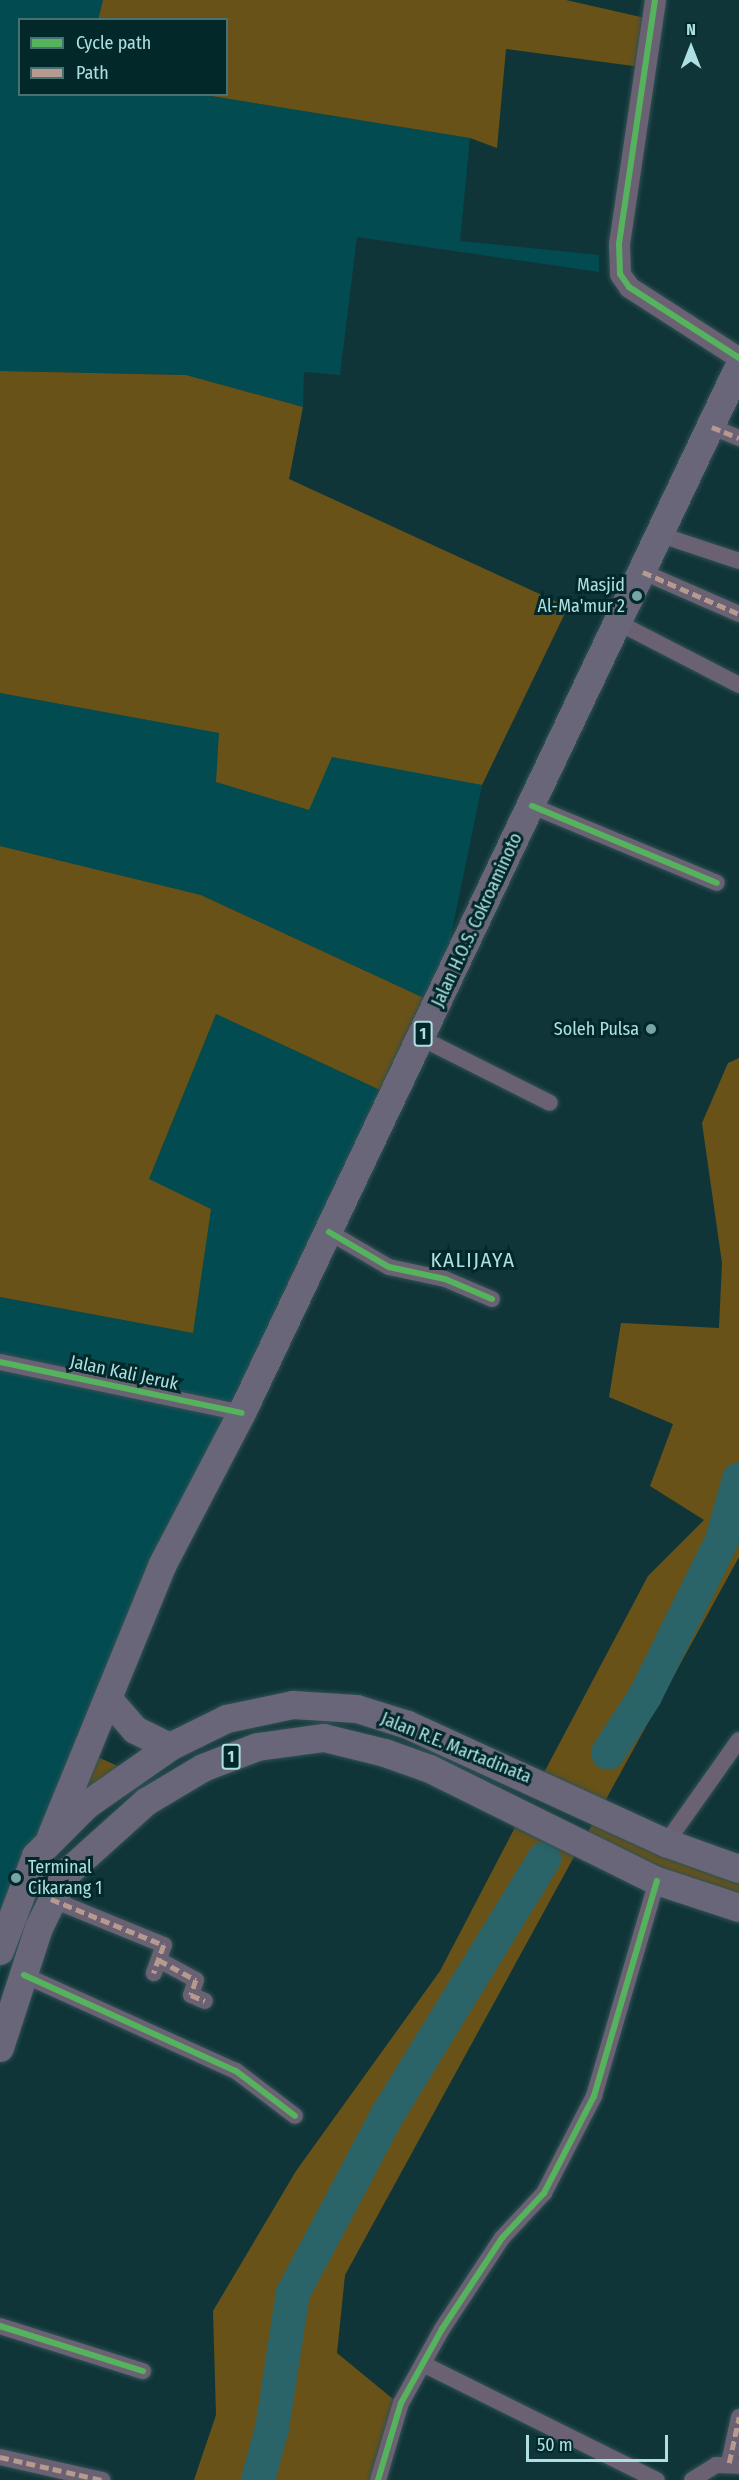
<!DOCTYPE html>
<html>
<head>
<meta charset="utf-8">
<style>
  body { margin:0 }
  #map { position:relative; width:739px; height:2480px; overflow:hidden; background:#103538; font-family:"Fira Sans Condensed",sans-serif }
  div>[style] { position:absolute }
  .built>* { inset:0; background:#024b50 }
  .green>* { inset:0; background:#695218 }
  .river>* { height:34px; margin:-17px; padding:0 17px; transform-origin:17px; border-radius:17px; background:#2a6468 }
  .roads { filter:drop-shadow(0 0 2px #305154) drop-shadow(0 0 2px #305154) }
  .minor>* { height:16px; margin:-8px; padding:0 8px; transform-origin:8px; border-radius:8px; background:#6a6273 }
  .tertiary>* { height:21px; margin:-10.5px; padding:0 10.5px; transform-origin:10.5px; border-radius:10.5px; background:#6a6273 }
  .trunk>* { height:28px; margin:-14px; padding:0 14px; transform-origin:14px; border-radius:14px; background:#6a667a }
  .quiet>* { height:4.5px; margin-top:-2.25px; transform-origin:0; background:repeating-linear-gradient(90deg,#b69a8f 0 9px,transparent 0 13.5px) }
  .cycleway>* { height:6px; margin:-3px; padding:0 3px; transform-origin:3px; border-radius:3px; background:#56b35d }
  .dots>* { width:16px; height:16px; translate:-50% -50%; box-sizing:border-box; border:3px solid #02282a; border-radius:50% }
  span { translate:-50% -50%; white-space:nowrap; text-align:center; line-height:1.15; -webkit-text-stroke:6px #02282a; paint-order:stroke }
  .shield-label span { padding:2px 4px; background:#02282a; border:2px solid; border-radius:4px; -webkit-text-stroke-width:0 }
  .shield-label { font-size:16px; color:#aee0e3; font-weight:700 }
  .poi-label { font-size:18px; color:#aee0e3 }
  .right { translate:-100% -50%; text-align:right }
  .left { translate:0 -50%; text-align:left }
  .street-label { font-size:18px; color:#aee0e3 }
  .quarter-label { font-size:21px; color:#aee0e3; letter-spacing:1.5px }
  .legend { position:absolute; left:18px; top:18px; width:210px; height:78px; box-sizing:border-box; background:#02282a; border:2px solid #477274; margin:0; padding:8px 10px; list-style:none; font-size:18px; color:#aee0e3 }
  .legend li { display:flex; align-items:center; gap:12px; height:30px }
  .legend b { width:30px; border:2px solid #477274 }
  .north { position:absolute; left:661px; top:18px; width:60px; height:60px; -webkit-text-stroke:4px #02282a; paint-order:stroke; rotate:0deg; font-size:16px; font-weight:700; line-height:24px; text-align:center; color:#aee0e3 }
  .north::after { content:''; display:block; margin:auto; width:21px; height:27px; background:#aee0e3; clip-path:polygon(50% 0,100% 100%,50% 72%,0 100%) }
  .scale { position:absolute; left:526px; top:2435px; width:142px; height:27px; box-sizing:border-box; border:3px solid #aee0e3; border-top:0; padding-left:8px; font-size:18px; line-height:21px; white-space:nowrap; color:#aee0e3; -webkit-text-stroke:4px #02282a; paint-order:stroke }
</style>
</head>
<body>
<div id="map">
  <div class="built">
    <i style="clip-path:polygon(0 0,103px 0,98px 19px,20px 20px,20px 94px,205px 95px,470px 138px,460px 241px,599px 255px,599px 272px,357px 237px,340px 375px,304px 372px,303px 407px,186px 375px,0 371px)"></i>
    <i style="clip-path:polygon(0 693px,220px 733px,309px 810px,331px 756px,482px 785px,437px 1004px,201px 895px,0 846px)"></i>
    <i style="clip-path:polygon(216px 1014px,393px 1096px,82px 1750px,0 1973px,0 1297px,193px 1333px,149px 1179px)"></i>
  </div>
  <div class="green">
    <i style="clip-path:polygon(103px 0,566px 0,645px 18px,641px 67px,506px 49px,497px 148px,470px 138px,205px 95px,226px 94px,226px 20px,98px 20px)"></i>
    <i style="clip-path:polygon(0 371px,186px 375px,303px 407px,289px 479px,568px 607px,482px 785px,332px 757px,309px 810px,216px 782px,219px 733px,0 693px)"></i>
    <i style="clip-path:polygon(0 846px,201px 895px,437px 1004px,393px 1096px,216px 1014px,149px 1179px,211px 1209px,193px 1333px,0 1297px)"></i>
    <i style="clip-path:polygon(739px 1058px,739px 1557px,599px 1812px,739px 1869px,739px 1906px,581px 1844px,345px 2275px,337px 2353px,404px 2408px,387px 2480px,194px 2480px,216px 2415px,213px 2311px,296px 2171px,440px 1971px,522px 1814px,581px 1844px,599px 1813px,539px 1782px,648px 1576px,704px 1520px,650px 1486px,673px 1424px,609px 1397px,621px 1323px,719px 1328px,722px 1263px,702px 1123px,728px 1063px)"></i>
    <i style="clip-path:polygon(82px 1750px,129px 1771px,87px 1805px)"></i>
  </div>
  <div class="river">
    <i style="left:608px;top:1753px;width:68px;rotate:-57deg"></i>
    <i style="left:645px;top:1696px;width:174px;rotate:-63.7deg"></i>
    <i style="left:722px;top:1540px;width:63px;rotate:-74.4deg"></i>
    <i style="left:258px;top:2480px;width:54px;rotate:-74.9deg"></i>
    <i style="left:272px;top:2428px;width:137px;rotate:-81.2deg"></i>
    <i style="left:293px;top:2293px;width:205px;rotate:-62.1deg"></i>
    <i style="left:389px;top:2112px;width:297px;rotate:-58.5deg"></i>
  </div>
  <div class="roads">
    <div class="minor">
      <i style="left:712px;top:427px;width:29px;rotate:22deg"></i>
      <i style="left:661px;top:535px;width:82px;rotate:18.4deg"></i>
      <i style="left:643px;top:572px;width:105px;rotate:23.6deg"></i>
      <i style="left:619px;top:623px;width:135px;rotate:27.3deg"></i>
      <i style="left:532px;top:806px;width:200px;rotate:22.6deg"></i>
      <i style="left:421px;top:1038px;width:144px;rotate:26.7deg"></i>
      <i style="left:329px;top:1232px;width:69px;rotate:30.3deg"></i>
      <i style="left:389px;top:1267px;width:57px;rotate:12.1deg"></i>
      <i style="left:445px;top:1279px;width:51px;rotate:23.1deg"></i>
      <i style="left:0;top:1362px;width:247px;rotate:11.9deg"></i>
      <i style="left:666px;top:1843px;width:126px;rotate:-54.7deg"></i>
      <i style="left:51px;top:1899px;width:122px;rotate:22.2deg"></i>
      <i style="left:164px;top:1945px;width:30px;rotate:110deg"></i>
      <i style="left:159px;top:1960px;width:42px;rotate:28.4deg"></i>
      <i style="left:196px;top:1980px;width:16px;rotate:108deg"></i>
      <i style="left:191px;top:1995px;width:15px;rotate:23deg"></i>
      <i style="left:24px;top:1975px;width:233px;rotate:24.4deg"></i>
      <i style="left:236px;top:2071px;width:74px;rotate:37.3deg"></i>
      <i style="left:0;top:2326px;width:150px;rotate:17.5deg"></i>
      <i style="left:423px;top:2364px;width:261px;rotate:26.4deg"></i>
      <i style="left:0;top:2457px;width:105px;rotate:12.7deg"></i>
      <i style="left:729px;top:2463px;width:47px;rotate:-77.7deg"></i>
      <i style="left:378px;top:2480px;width:80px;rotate:-73.4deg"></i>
      <i style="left:401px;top:2403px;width:85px;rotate:-61deg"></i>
      <i style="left:442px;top:2329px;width:109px;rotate:-56.6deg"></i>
      <i style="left:502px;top:2238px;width:62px;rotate:-47deg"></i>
      <i style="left:544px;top:2193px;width:109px;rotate:-62.7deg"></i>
      <i style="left:594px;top:2096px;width:224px;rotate:-73.7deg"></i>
      <i style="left:692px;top:2480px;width:28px;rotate:-32deg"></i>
      <i style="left:716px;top:2465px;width:23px;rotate:2deg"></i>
    </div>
    <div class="tertiary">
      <i style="left:655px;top:0;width:247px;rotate:98.4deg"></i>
      <i style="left:619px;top:244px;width:30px;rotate:88deg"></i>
      <i style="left:620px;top:274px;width:16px;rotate:55deg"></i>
      <i style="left:629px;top:287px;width:131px;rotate:32.8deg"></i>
    </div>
    <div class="trunk">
      <i style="left:110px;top:1701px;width:38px;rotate:49deg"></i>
      <i style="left:135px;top:1730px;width:39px;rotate:26deg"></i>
      <i style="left:51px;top:1837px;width:295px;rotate:-67.7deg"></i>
      <i style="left:163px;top:1564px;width:170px;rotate:-62.4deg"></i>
      <i style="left:242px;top:1413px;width:1158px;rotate:-64.59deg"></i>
      <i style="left:0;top:1951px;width:102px;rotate:-69.2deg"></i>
      <i style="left:36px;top:1856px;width:72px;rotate:-45deg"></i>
      <i style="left:87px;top:1805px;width:101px;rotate:-34.9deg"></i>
      <i style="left:170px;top:1747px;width:64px;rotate:-26.2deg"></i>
      <i style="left:227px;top:1719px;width:67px;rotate:-12deg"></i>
      <i style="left:293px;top:1705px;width:64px;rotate:3.6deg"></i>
      <i style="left:357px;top:1709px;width:53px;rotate:17.4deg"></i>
      <i style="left:408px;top:1725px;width:284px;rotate:24.6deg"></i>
      <i style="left:666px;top:1843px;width:77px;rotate:19.6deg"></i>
      <i style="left:0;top:2048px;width:126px;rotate:-72deg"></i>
      <i style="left:39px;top:1928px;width:59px;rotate:-63.9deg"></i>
      <i style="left:65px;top:1875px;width:109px;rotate:-42deg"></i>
      <i style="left:146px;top:1802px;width:66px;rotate:-30.8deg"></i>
      <i style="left:203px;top:1768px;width:59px;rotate:-20.9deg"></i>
      <i style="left:258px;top:1747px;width:67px;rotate:-7.8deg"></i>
      <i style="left:324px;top:1738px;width:63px;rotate:13.8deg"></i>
      <i style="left:385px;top:1753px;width:48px;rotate:19.6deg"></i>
      <i style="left:430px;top:1769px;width:253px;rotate:26.3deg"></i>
      <i style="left:657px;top:1881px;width:86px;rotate:18.2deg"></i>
    </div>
  </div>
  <div class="quiet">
    <i style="left:712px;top:427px;width:29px;rotate:22deg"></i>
    <i style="left:643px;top:572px;width:105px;rotate:23.6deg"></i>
    <i style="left:51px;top:1899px;width:122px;rotate:22.2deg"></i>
    <i style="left:164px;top:1945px;width:30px;rotate:110deg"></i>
    <i style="left:159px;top:1960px;width:42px;rotate:28.4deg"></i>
    <i style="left:196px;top:1980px;width:16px;rotate:108deg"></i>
    <i style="left:191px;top:1995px;width:15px;rotate:23deg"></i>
    <i style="left:0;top:2457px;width:105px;rotate:12.7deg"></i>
    <i style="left:729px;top:2463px;width:47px;rotate:-77.7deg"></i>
  </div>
  <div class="cycleway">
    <i style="left:655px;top:0;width:247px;rotate:98.4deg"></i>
    <i style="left:619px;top:244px;width:30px;rotate:88deg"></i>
    <i style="left:620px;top:274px;width:16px;rotate:55deg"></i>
    <i style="left:629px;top:287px;width:131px;rotate:32.8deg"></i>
    <i style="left:532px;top:806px;width:200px;rotate:22.6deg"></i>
    <i style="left:329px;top:1232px;width:69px;rotate:30.3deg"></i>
    <i style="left:389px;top:1267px;width:57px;rotate:12.1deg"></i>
    <i style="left:445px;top:1279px;width:51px;rotate:23.1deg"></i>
    <i style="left:0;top:1362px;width:247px;rotate:11.9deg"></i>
    <i style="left:24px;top:1975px;width:233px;rotate:24.4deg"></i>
    <i style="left:236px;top:2071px;width:74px;rotate:37.3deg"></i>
    <i style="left:0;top:2326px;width:150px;rotate:17.5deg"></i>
    <i style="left:378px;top:2480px;width:80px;rotate:-73.4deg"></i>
    <i style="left:401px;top:2403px;width:85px;rotate:-61deg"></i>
    <i style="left:442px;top:2329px;width:109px;rotate:-56.6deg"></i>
    <i style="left:502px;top:2238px;width:62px;rotate:-47deg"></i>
    <i style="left:544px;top:2193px;width:109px;rotate:-62.7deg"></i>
    <i style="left:594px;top:2096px;width:224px;rotate:-73.7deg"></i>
  </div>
  <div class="dots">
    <i style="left:637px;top:596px;background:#77a4a7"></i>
    <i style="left:651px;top:1029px;background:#77a4a7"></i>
    <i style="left:16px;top:1878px;background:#77a4a7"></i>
  </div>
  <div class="shield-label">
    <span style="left:423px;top:1034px">1</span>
    <span style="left:231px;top:1757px">1</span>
  </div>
  <div class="poi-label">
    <span class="right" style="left:625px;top:596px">Masjid<br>Al-Ma'mur 2</span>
    <span class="right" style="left:639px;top:1029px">Soleh Pulsa</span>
    <span class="left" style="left:28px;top:1878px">Terminal<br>Cikarang 1</span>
  </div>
  <div class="street-label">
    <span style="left:477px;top:920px;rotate:-65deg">Jalan H.O.S. Cokroaminoto</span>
    <span style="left:124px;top:1373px;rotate:12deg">Jalan Kali Jeruk</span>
    <span style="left:456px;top:1748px;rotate:22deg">Jalan R.E. Martadinata</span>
  </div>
  <div class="quarter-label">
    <span style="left:473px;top:1260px">KALIJAYA</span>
  </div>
  <ul class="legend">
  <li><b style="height:8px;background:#56b35d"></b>Cycle path</li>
  <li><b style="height:8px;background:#b69a8f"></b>Path</li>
  </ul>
  <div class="north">N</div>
  <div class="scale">50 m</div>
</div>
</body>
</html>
